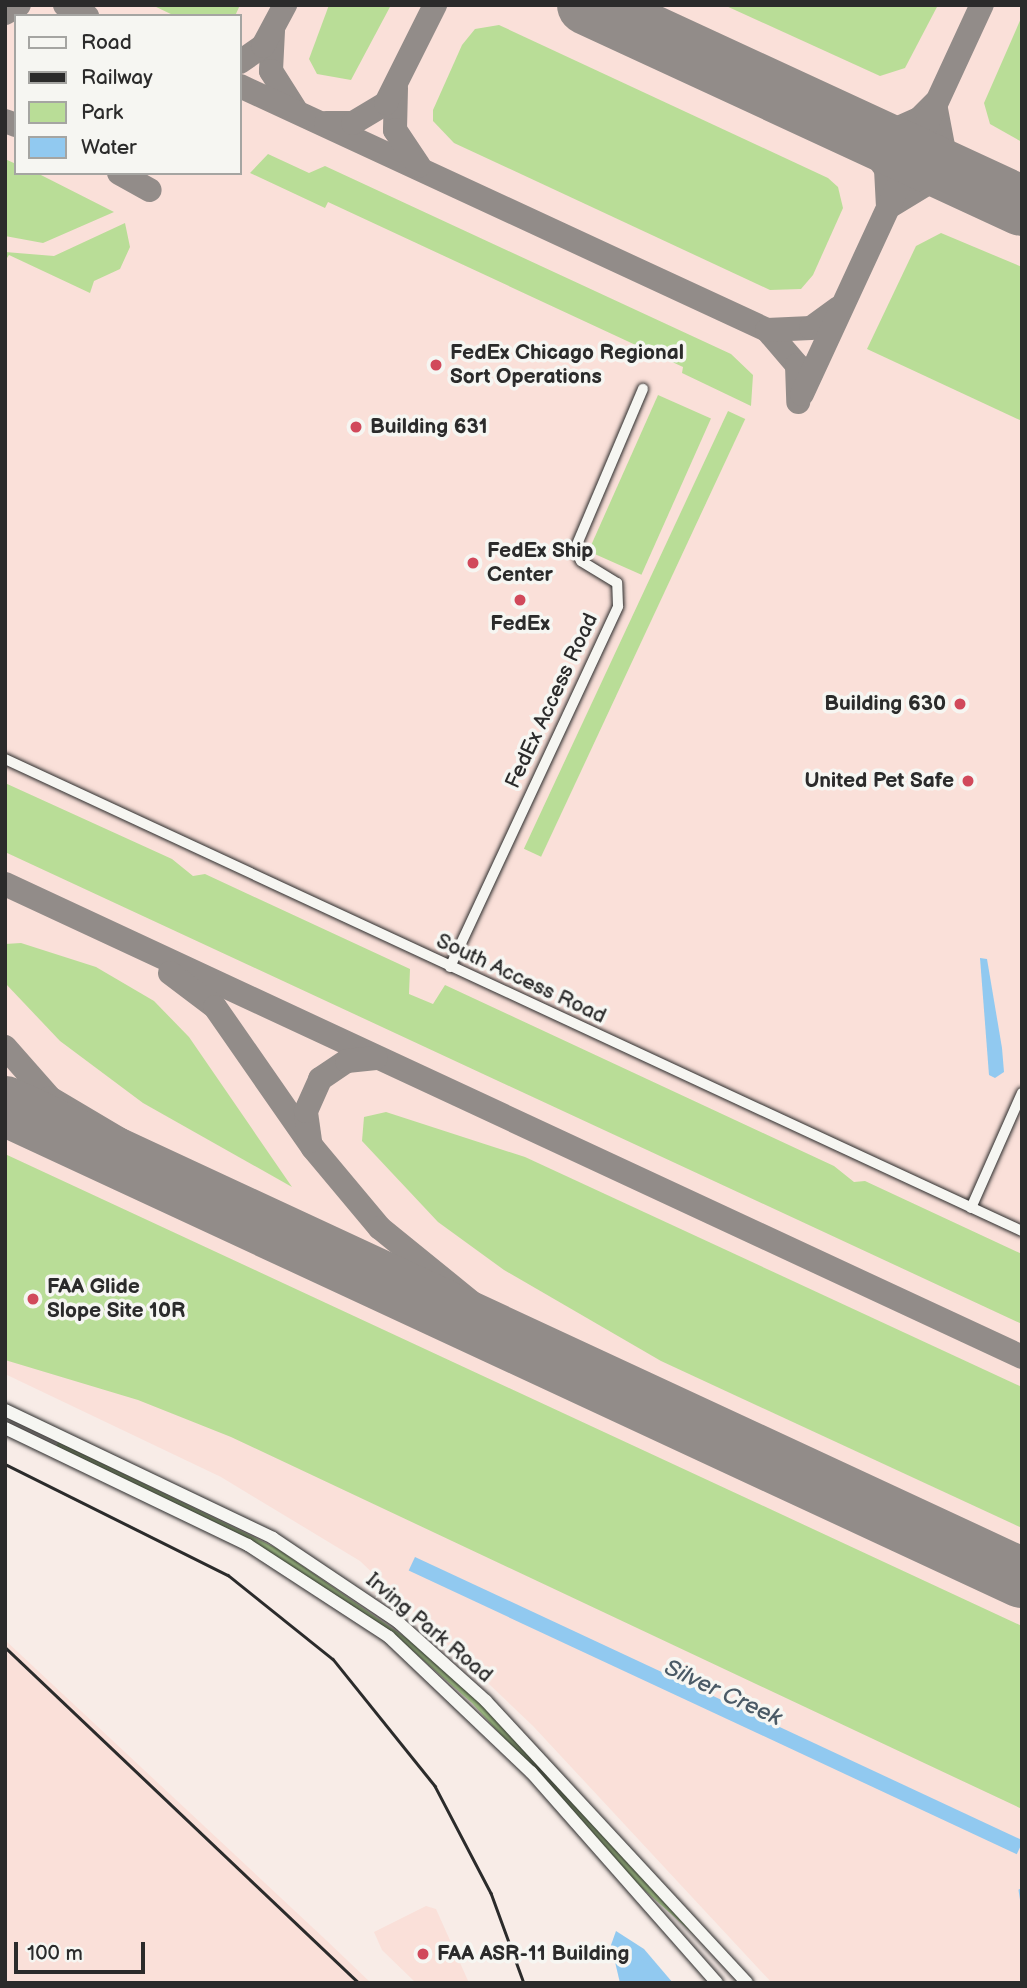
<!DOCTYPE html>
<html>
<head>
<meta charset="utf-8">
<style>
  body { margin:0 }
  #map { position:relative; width:1027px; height:1988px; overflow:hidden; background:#f8ece7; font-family:"Balsamiq Sans",sans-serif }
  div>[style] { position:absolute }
  .built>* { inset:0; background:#fae0d9 }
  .green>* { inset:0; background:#b9dd97; transform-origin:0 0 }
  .water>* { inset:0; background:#91c9f0; transform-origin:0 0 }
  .stream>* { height:2.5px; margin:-1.25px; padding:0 1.25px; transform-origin:1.25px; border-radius:1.25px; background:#91c9f0 }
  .taxiway>* { height:24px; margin:-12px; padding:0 12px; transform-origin:12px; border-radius:12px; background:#928c89 }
  .runway>* { height:60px; margin:-30px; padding:0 30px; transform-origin:30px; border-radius:30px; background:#928c89 }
  .roads { filter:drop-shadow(0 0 2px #2b2b2b) drop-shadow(0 0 2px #2b2b2b) }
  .minor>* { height:10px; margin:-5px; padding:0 5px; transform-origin:5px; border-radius:5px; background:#f6f6f2 }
  .major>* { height:12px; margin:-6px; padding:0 6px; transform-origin:6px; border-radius:6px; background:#f6f6f2 }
  .rail>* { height:2.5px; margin:-1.25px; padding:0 1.25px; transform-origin:1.25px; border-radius:1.25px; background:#2b2b2b }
  .dots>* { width:19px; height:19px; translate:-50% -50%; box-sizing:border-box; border:4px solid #f6f6f2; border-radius:50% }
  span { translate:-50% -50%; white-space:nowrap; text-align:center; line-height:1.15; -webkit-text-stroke:7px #f6f6f2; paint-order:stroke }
  .poi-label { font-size:21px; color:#2b2b2b; font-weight:700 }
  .left { translate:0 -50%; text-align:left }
  .right { translate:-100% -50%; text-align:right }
  .street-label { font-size:21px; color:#2b2b2b }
  .water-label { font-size:23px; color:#4a5a66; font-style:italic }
  .frame { position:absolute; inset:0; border:7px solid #2b2b2b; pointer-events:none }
  .legend { position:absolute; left:14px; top:14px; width:228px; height:161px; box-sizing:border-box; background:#f6f6f2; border:2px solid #a5a5a2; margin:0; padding:9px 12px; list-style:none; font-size:21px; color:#2b2b2b }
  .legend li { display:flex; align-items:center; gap:14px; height:35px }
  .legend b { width:35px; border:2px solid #a5a5a2 }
  .scale { position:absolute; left:14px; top:1942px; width:131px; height:32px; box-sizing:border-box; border:4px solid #2b2b2b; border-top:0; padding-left:9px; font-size:21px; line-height:24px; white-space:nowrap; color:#2b2b2b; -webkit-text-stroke:5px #f6f6f2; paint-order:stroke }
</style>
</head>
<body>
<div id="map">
  <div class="built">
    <i style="clip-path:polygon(evenodd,5px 5px,1022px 5px,1022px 1983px,772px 1983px,533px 1726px,360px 1561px,221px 1477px,5px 1374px,5px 5px,16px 16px,240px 16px,240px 173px,16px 173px,16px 16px)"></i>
    <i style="clip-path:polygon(5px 1640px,326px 1940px,371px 1983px,5px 1983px)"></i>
    <i style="clip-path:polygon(426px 1906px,436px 1909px,469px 1983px,416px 1983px,382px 1950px,374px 1932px)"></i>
  </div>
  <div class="green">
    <i style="clip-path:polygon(152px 5px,240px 5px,235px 16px,175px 16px)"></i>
    <i style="clip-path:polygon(329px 5px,391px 5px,351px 80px,317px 74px,309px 59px)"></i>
    <i style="clip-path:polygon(724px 5px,938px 5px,905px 68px,880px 76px)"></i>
    <i style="clip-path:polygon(1022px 16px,1022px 142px,990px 124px,984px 103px)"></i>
    <i style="clip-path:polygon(499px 25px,828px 178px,838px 187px,843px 208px,813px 275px,801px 289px,770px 290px,454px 143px,433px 121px,433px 110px,462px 45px,475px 29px)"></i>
    <i style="clip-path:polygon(268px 154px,309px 173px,325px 166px,731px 354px,753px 375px,751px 406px,682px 373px,683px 367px,328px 202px,325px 208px,250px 173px)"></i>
    <i style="clip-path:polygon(5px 159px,16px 164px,16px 173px,37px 173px,114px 212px,43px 243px,5px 236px)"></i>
    <i style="clip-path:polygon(125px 223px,130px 247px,120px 269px,94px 281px,90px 293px,9px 255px,5px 261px,5px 252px,54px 256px)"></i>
    <i style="clip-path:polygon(941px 233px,1022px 267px,1022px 421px,867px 349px,916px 246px)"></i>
    <i style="left:658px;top:395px;width:58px;height:171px;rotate:24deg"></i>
    <i style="left:728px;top:411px;width:19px;height:483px;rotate:25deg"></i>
    <i style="clip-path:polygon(5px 783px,172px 859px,193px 876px,205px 874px,410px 969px,409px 994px,433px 1004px,445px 985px,834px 1166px,854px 1182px,865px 1181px,1022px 1254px,1022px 1324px,5px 852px)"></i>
    <i style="clip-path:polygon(21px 943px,96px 967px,154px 1001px,189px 1037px,292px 1187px,143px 1103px,60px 1041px,5px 983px,5px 944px)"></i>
    <i style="clip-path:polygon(386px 1112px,525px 1157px,1022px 1387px,1022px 1528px,661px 1361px,504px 1270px,438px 1222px,362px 1141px,364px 1117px)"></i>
    <i style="clip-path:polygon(5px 1154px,1022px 1626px,1022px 1809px,231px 1437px,138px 1400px,5px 1360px)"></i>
    <i style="clip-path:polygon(58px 1442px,278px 1549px,409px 1640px,491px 1713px,699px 1939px,631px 1878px,472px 1703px,389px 1630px,245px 1537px,56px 1447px)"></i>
  </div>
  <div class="water">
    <i style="clip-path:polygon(980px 958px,987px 959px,1002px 1048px,1004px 1072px,995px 1078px,989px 1075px)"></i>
    <i style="left:415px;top:1557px;width:671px;height:15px;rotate:25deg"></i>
    <i style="clip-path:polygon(616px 1931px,644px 1949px,673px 1983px,620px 1983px,611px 1945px)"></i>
  </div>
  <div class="stream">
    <i style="left:1020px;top:1890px;width:12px;rotate:81deg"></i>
  </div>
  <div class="taxiway">
    <i style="left:65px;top:5px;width:25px;rotate:27deg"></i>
    <i style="left:5px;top:13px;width:16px;rotate:-30deg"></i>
    <i style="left:273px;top:31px;width:40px;rotate:92.9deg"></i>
    <i style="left:271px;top:71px;width:45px;rotate:57.7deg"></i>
    <i style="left:240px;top:62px;width:28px;rotate:-35deg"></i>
    <i style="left:263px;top:46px;width:47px;rotate:-61.8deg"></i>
    <i style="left:240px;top:86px;width:581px;rotate:24.84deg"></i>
    <i style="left:767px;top:330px;width:46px;rotate:49.4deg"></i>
    <i style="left:797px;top:365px;width:37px;rotate:88deg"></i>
    <i style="left:396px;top:88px;width:42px;rotate:91.4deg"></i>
    <i style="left:395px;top:130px;width:43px;rotate:56.3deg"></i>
    <i style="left:936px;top:109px;width:48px;rotate:79.2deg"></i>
    <i style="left:945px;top:156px;width:31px;rotate:50deg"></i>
    <i style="left:5px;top:121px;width:12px;rotate:20deg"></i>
    <i style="left:326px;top:123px;width:27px"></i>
    <i style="left:353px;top:123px;width:39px;rotate:-31deg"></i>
    <i style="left:386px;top:103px;width:110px;rotate:-63.4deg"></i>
    <i style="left:858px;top:131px;width:36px;rotate:-2deg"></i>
    <i style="left:894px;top:130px;width:27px;rotate:-24deg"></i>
    <i style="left:919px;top:119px;width:23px;rotate:-45deg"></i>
    <i style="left:858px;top:131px;width:47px;rotate:53.6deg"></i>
    <i style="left:886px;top:169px;width:35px;rotate:87deg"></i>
    <i style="left:119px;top:173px;width:35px;rotate:29deg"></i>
    <i style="left:892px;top:205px;width:50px;rotate:-31.2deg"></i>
    <i style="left:935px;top:179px;width:30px;rotate:2deg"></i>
    <i style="left:767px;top:330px;width:44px;rotate:-2.6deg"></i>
    <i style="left:811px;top:328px;width:34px;rotate:-36deg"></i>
    <i style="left:802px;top:394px;width:429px;rotate:-65.2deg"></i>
    <i style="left:5px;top:884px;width:1122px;rotate:24.94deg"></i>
    <i style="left:170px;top:973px;width:56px;rotate:37.1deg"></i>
    <i style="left:215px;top:1007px;width:172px;rotate:55.2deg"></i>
    <i style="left:313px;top:1148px;width:104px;rotate:50.1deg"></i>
    <i style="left:380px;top:1228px;width:132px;rotate:39.1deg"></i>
    <i style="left:482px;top:1311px;width:201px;rotate:29.2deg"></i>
    <i style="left:5px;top:1047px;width:68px;rotate:48.6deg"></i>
    <i style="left:50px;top:1098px;width:263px;rotate:30.7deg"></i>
    <i style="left:310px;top:1141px;width:30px;rotate:-98deg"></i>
    <i style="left:306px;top:1111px;width:35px;rotate:-66deg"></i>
    <i style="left:320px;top:1079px;width:32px;rotate:-34deg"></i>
    <i style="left:347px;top:1061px;width:29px;rotate:-6deg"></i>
  </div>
  <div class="runway">
    <i style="left:587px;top:5px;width:479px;rotate:24.8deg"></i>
    <i style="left:5px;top:1106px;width:1121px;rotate:24.9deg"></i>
  </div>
  <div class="roads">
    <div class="minor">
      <i style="left:5px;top:759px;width:1121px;rotate:24.9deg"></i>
      <i style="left:450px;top:967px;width:398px;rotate:-65deg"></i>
      <i style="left:618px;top:606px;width:23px;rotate:-92deg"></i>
      <i style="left:617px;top:583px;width:42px;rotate:-148.6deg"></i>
      <i style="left:581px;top:561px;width:13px;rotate:-117deg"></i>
      <i style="left:575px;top:549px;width:174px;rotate:-67deg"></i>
      <i style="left:971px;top:1208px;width:126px;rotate:-66.1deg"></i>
    </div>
    <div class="major">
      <i style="left:5px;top:1410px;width:297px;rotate:25.5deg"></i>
      <i style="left:273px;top:1538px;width:151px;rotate:33.9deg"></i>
      <i style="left:398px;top:1622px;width:118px;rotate:41.9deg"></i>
      <i style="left:486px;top:1701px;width:384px;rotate:47.2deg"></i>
      <i style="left:5px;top:1428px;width:270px;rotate:25.7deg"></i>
      <i style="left:248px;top:1545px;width:168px;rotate:33.1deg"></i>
      <i style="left:389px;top:1637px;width:196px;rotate:43.6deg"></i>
      <i style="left:531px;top:1772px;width:281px;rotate:48.6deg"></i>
    </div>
  </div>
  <div class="rail">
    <i style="left:5px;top:1464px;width:249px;rotate:26.5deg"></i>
    <i style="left:228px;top:1575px;width:134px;rotate:38.7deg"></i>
    <i style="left:333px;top:1659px;width:163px;rotate:51.2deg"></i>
    <i style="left:435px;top:1786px;width:121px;rotate:62.4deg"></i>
    <i style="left:491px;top:1893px;width:96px;rotate:69.9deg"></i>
    <i style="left:5px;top:1647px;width:488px;rotate:43.5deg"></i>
  </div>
  <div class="dots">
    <i style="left:436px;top:365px;background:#d1495b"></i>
    <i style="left:356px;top:427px;background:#d1495b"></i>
    <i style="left:473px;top:563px;background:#d1495b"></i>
    <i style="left:520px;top:600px;background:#d1495b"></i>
    <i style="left:960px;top:704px;background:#d1495b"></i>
    <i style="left:968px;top:781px;background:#d1495b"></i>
    <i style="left:33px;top:1299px;background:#d1495b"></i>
    <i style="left:423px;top:1954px;background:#d1495b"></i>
  </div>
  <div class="poi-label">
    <span class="left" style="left:450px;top:365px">FedEx Chicago Regional<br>Sort Operations</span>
    <span class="left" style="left:370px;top:427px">Building 631</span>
    <span class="left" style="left:487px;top:563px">FedEx Ship<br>Center</span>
    <span style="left:520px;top:624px">FedEx</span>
    <span class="right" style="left:946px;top:704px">Building 630</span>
    <span class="right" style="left:954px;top:781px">United Pet Safe</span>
    <span class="left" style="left:47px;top:1299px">FAA Glide<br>Slope Site 10R</span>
    <span class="left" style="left:437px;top:1954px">FAA ASR-11 Building</span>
  </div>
  <div class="street-label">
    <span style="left:552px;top:701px;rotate:-65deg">FedEx Access Road</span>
    <span style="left:521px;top:979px;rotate:25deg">South Access Road</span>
    <span style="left:429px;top:1628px;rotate:40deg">Irving Park Road</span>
  </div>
  <div class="water-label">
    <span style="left:723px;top:1693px;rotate:25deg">Silver Creek</span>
  </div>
  <div class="frame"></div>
  <ul class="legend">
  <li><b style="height:9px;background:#f6f6f2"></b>Road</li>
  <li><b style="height:9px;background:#2b2b2b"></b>Railway</li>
  <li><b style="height:19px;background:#b9dd97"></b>Park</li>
  <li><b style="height:19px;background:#91c9f0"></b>Water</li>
  </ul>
  <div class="scale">100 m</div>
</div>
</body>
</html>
